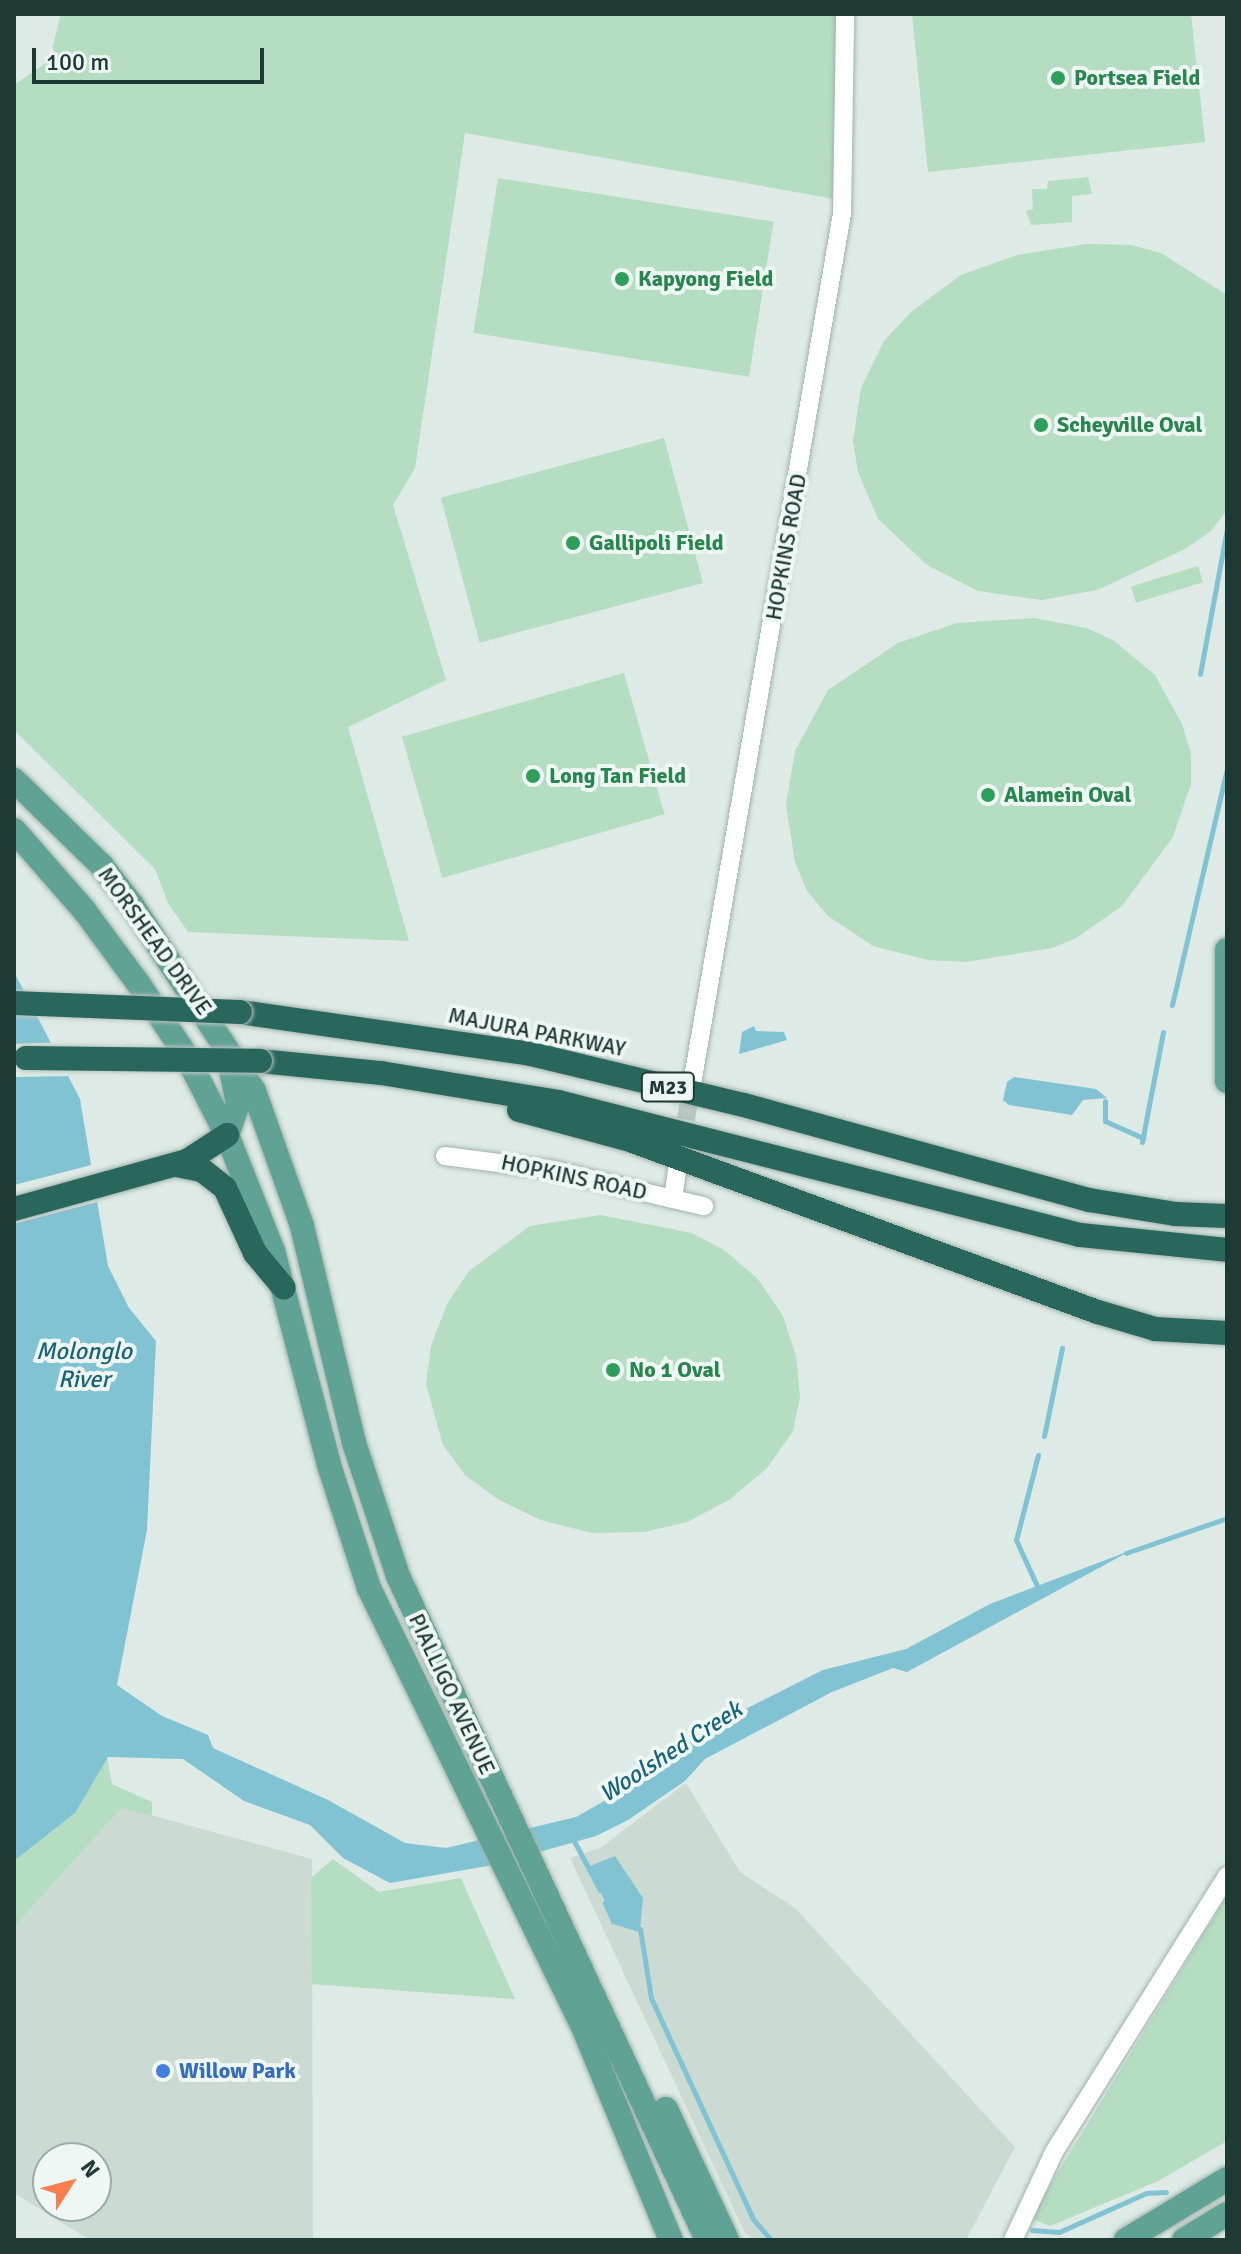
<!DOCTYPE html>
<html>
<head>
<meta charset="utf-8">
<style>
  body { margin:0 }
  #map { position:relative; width:1241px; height:2254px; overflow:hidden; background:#ddeae5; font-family:Signika,sans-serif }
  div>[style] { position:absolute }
  .built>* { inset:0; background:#ccdad4 }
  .green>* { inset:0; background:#b5ddc1; transform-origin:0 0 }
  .water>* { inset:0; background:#82c3d3 }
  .pier>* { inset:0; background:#ddeae5 }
  .stream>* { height:5px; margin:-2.5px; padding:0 2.5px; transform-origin:2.5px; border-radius:2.5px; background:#82c3d3 }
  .minor-tunnel>* { height:18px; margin-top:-9px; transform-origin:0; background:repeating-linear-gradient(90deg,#b7c7c2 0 18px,transparent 0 27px) }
  .roads { filter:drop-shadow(0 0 2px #a0b2ac) drop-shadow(0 0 2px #a0b2ac) }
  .minor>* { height:18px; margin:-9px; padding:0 9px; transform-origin:9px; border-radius:9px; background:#fff }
  .major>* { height:24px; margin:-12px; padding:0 12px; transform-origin:12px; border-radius:12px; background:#60a294 }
  .highway>* { height:24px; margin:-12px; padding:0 12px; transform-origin:12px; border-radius:12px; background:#29675d }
  .bridges { filter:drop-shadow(0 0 2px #bcc4c2) drop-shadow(0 0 2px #bcc4c2) }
  .highway-bridge>* { height:24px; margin:-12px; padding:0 12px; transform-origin:12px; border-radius:12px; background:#29675d }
  .dots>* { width:22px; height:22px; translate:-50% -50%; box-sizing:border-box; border:4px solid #eef7f3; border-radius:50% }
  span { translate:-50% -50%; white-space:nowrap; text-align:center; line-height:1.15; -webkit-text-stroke:8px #eef7f3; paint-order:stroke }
  .shield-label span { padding:2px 6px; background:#eef7f3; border:2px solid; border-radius:6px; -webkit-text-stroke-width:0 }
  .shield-label { font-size:20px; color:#1e3a34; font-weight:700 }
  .leisure-label { font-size:22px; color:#27864d; font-weight:700 }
  .left { translate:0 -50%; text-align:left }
  .street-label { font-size:22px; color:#1e3a34 }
  .shop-label { font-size:22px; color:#366cbe; font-weight:700 }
  .water-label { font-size:24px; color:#176378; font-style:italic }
  .frame { position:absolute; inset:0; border:16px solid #1e3a34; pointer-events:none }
  .north { position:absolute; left:32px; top:2142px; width:80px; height:80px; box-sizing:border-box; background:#eef7f3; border:2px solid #9baba7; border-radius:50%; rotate:54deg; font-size:22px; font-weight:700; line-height:32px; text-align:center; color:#1e3a34 }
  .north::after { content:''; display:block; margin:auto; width:28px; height:36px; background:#f87f4d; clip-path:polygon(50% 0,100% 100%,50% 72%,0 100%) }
  .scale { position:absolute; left:32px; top:48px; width:232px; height:36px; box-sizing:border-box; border:4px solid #1e3a34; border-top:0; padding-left:10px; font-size:24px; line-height:28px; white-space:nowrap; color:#1e3a34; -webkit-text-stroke:6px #eef7f3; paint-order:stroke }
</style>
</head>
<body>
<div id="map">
  <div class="built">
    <i style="clip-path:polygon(686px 1783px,740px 1872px,795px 1908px,1015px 2147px,966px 2240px,754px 2240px,745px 2233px,570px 1858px,600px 1848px)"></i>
    <i style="clip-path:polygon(evenodd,121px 1807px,312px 1859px,313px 2240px,90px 2240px,14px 2193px,14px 1927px,121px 1807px,48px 2158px,96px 2158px,96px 2206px,48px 2206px,48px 2158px)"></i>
  </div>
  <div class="green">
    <i style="clip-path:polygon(61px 14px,836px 14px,835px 199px,465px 133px,415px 468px,393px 505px,446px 680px,348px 727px,409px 941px,188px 932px,168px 903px,155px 869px,14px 730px,14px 85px,49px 61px)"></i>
    <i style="clip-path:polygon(912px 14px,1191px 14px,1205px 142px,928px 172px)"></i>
    <i style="clip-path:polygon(1088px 177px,1092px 194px,1072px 196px,1072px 222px,1031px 225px,1026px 211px,1033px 209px,1032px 189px,1047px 189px,1048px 181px)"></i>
    <i style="left:498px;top:178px;width:279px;height:157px;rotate:9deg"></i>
    <i style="clip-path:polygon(1086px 244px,1131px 245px,1161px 253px,1227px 295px,1227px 510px,1211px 531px,1185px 549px,1097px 590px,1041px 600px,978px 591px,927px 565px,878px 519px,858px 472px,853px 441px,861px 388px,884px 341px,910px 313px,961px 275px,1017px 255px)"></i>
    <i style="left:664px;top:438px;width:150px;height:231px;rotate:75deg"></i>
    <i style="left:1198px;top:566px;width:17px;height:70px;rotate:73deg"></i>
    <i style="clip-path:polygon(1034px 618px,1086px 628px,1113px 640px,1155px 675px,1182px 724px,1191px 754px,1191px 784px,1173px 837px,1122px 906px,1076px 938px,1052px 948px,966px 962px,928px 960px,873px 946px,828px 916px,807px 891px,795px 862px,786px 805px,795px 751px,828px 690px,898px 643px,957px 623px)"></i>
    <i style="left:624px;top:673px;width:147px;height:231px;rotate:74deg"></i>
    <i style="clip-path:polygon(600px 1215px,692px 1233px,724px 1250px,758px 1279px,783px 1316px,796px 1356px,800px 1397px,793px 1431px,767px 1468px,729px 1500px,687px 1522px,644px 1532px,592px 1533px,541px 1520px,499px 1500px,465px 1475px,443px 1445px,426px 1384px,431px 1346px,447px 1304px,469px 1271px,530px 1226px)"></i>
    <i style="clip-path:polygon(107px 1757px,112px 1784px,152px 1802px,152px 1816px,121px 1808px,14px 1927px,14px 1861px,75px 1813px)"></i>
    <i style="clip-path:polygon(333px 1859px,379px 1892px,461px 1878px,515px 1999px,312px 1984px,311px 1878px)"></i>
    <i style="clip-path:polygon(1227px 1896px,1227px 2141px,1158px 2181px,1050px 2226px,1030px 2218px)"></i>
  </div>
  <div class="water">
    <i style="clip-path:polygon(14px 972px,80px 1099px,108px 1266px,129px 1308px,156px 1341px,147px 1530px,117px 1685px,162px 1716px,208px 1735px,213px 1748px,328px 1800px,405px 1843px,446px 1848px,576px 1817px,636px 1783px,674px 1745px,823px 1670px,906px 1649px,990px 1604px,1132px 1550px,907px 1672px,893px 1668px,832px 1692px,705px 1759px,685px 1781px,628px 1820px,596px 1836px,493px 1865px,390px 1883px,343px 1858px,310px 1825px,244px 1801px,183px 1759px,108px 1757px,75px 1813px,14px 1861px)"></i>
    <i style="clip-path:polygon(754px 1026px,756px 1031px,784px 1032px,787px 1040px,739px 1054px,742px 1032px)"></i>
    <i style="clip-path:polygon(1014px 1077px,1096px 1089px,1107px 1098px,1083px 1100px,1072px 1115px,1009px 1105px,1003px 1100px,1007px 1082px)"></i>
    <i style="clip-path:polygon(615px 1856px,643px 1898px,640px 1929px,636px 1931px,613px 1921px,590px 1866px)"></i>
  </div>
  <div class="pier">
    <i style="clip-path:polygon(34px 1043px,58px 1043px,74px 1076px,14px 1077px,14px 1044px)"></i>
    <i style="clip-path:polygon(95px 1164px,101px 1201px,14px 1224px,14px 1185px)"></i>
  </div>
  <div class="stream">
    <i style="left:1200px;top:674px;width:147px;rotate:-79.5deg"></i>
    <i style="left:1172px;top:1005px;width:242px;rotate:-76.9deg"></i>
    <i style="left:1105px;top:1101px;width:20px;rotate:90deg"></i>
    <i style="left:1105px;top:1121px;width:42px;rotate:24.1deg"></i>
    <i style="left:1142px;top:1142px;width:112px;rotate:-79.2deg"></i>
    <i style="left:1044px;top:1436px;width:90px;rotate:-78.4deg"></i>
    <i style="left:1038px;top:1455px;width:88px;rotate:104.5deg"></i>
    <i style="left:1016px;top:1540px;width:55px;rotate:65.3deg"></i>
    <i style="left:1126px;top:1553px;width:107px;rotate:-19.1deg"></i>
    <i style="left:573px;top:1839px;width:58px;rotate:62.1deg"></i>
    <i style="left:605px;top:1903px;width:20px;rotate:66deg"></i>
    <i style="left:613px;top:1921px;width:28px;rotate:17deg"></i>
    <i style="left:640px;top:1929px;width:70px;rotate:80.9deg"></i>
    <i style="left:651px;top:1998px;width:243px;rotate:65.2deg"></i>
    <i style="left:753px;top:2219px;width:28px;rotate:49deg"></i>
    <i style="left:1032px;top:2230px;width:27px;rotate:4deg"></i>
    <i style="left:1059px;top:2232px;width:95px;rotate:-24.1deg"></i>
    <i style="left:1146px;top:2193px;width:20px;rotate:-3deg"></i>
  </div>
  <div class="minor-tunnel">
    <i style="left:681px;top:1146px;width:67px;rotate:-79.7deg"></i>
  </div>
  <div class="roads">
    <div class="minor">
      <i style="left:693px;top:1078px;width:877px;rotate:-80.22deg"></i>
      <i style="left:842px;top:214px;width:200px;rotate:-89.1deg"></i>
      <i style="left:445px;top:1156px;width:109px;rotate:7.4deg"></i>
      <i style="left:553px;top:1170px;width:123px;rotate:13.6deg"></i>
      <i style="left:673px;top:1199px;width:29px;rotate:-82deg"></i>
      <i style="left:673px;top:1199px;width:32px;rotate:13deg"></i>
      <i style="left:1013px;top:2240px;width:97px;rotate:-65deg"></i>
      <i style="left:1054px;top:2152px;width:326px;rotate:-57.9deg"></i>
    </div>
    <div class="major">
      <i style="left:14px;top:780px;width:123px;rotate:44.3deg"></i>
      <i style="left:102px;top:866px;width:49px;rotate:52.4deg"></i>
      <i style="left:132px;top:905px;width:222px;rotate:56.7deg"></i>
      <i style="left:254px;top:1091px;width:143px;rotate:70.4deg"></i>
      <i style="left:302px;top:1226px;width:223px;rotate:76.5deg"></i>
      <i style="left:354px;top:1443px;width:140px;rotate:71.7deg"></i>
      <i style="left:398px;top:1576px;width:732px;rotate:65.04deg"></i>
      <i style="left:14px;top:830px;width:106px;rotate:48.8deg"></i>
      <i style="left:84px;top:910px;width:94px;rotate:53.6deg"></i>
      <i style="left:140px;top:986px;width:85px;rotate:56.5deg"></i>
      <i style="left:187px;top:1057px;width:88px;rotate:62.9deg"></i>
      <i style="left:227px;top:1135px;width:125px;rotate:68.4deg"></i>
      <i style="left:273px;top:1251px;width:221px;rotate:75.3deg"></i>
      <i style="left:329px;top:1465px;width:129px;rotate:72deg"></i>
      <i style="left:369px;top:1588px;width:483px;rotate:64deg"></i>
      <i style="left:581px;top:2022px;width:236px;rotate:67.6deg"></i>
      <i style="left:1227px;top:950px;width:131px;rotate:90deg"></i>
      <i style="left:227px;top:1135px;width:34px;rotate:-71deg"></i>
      <i style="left:238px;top:1103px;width:38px;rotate:-102deg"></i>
      <i style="left:666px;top:2109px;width:145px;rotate:65deg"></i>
      <i style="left:1126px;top:2240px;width:118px;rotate:-31.1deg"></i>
      <i style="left:1184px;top:2240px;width:50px;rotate:-31.2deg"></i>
    </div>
    <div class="highway">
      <i style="left:240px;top:1012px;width:294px;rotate:8.2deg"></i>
      <i style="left:531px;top:1054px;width:219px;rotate:13.5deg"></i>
      <i style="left:744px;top:1105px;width:358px;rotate:15.4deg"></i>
      <i style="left:1089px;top:1200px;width:87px;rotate:9.2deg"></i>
      <i style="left:1175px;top:1214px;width:52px;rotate:2.2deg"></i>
      <i style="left:260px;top:1061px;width:122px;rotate:5.7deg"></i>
      <i style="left:381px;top:1073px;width:179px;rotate:9.3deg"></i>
      <i style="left:558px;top:1102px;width:539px;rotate:14.29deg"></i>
      <i style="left:1080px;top:1235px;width:148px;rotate:5.8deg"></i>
      <i style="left:519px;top:1110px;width:115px;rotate:15.1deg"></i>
      <i style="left:630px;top:1140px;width:499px;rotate:20.2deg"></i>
      <i style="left:1098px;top:1312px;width:59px;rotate:16.6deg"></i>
      <i style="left:1155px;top:1329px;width:72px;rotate:3.2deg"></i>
      <i style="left:176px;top:1165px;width:26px;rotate:11deg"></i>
      <i style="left:202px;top:1170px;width:29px;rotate:38deg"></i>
      <i style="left:225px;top:1188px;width:72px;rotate:65.2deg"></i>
      <i style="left:255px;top:1253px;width:45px;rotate:50.4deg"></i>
      <i style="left:14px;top:1209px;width:180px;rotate:-15.5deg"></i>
      <i style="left:187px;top:1161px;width:48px;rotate:-33deg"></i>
    </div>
  </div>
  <div class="bridges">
    <div class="highway-bridge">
      <i style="left:14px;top:1003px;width:226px;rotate:2.3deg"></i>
      <i style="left:26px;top:1058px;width:234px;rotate:0.7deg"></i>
    </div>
  </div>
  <div class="dots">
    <i style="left:1058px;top:78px;background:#2e9e5b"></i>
    <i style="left:622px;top:279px;background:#2e9e5b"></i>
    <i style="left:1041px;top:425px;background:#2e9e5b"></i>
    <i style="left:573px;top:543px;background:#2e9e5b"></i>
    <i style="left:533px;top:776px;background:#2e9e5b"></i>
    <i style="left:988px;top:795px;background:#2e9e5b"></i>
    <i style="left:613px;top:1370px;background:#2e9e5b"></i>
    <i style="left:163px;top:2071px;background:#3f7fe0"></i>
  </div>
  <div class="shield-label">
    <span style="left:668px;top:1087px">M23</span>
  </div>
  <div class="leisure-label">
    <span class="left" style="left:1074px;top:78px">Portsea Field</span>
    <span class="left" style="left:638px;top:279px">Kapyong Field</span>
    <span class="left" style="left:1057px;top:425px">Scheyville Oval</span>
    <span class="left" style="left:589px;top:543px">Gallipoli Field</span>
    <span class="left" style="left:549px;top:776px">Long Tan Field</span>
    <span class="left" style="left:1004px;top:795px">Alamein Oval</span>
    <span class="left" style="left:629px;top:1370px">No 1 Oval</span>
  </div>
  <div class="street-label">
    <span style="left:786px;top:547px;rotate:-80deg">HOPKINS ROAD</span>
    <span style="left:155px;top:941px;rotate:54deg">MORSHEAD DRIVE</span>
    <span style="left:537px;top:1032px;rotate:11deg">MAJURA PARKWAY</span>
    <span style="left:574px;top:1177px;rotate:12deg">HOPKINS ROAD</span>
    <span style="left:452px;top:1694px;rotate:65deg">PIALLIGO AVENUE</span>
  </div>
  <div class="shop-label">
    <span class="left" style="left:179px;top:2071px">Willow Park</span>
  </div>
  <div class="water-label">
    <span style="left:84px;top:1366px">Molonglo<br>River</span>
    <span style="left:671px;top:1752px;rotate:-33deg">Woolshed Creek</span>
  </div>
  <div class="frame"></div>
  <div class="north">N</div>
  <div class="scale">100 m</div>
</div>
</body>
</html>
